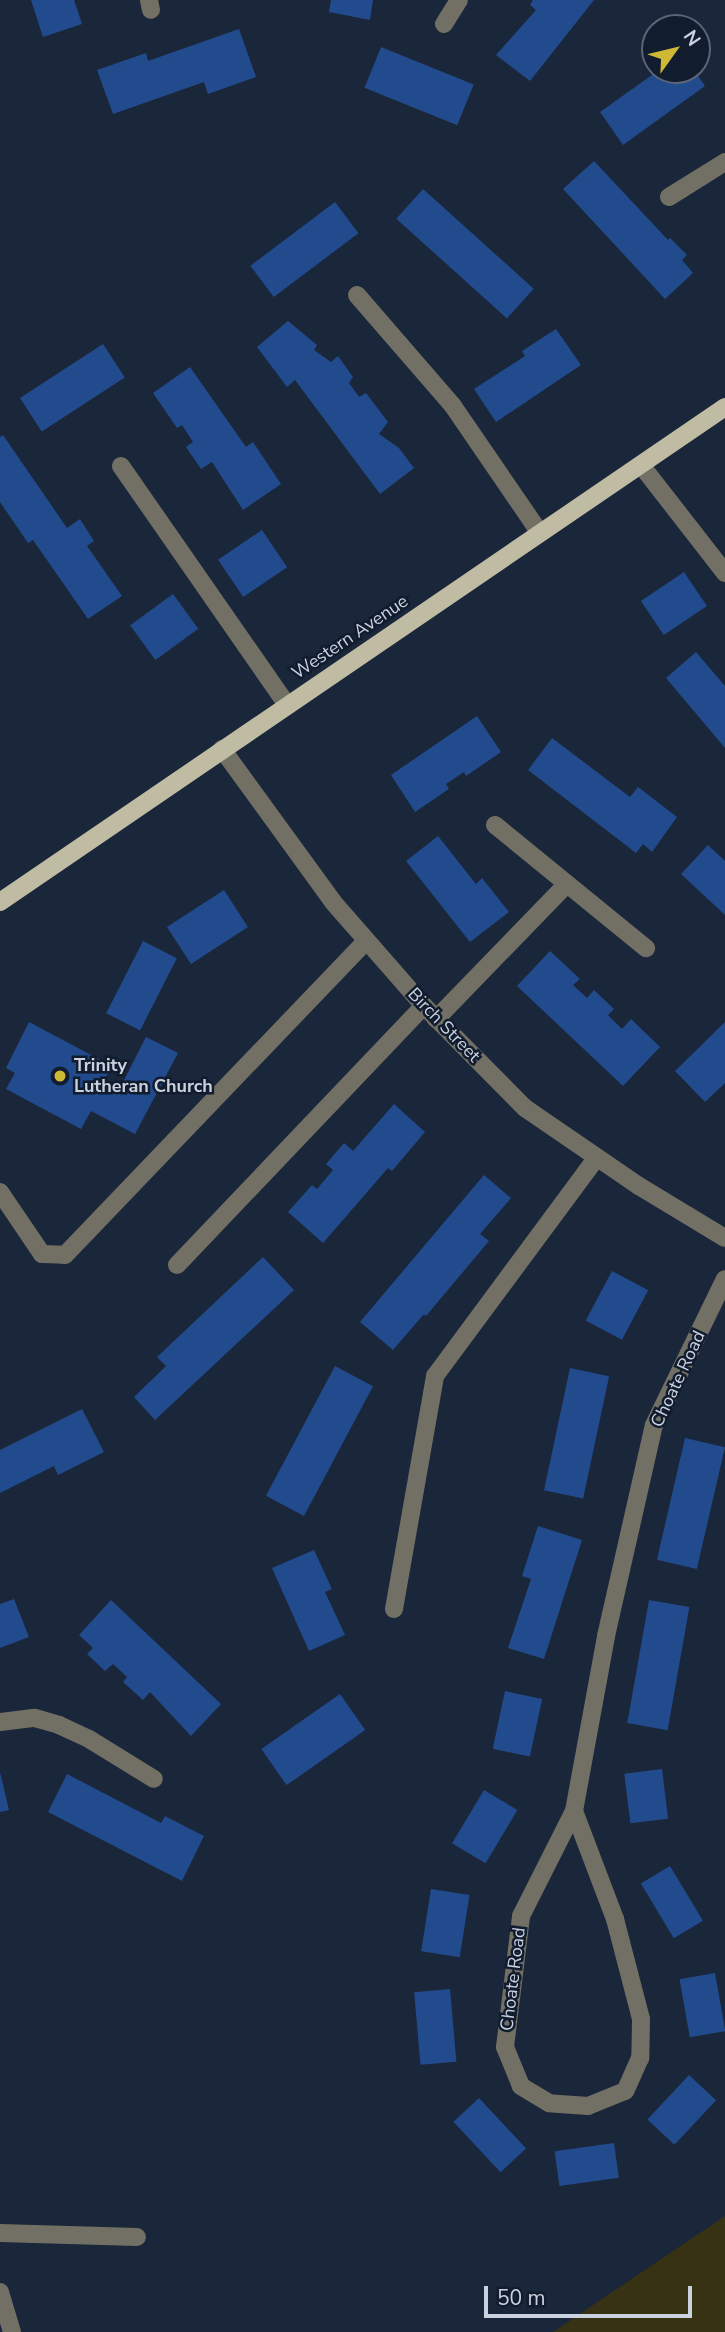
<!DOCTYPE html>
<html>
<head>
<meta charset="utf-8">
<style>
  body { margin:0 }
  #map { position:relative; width:725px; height:2332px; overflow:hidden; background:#1a2639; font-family:"Nunito Sans",sans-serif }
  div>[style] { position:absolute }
  .green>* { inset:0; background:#383214 }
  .building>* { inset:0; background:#224b8e; transform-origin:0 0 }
  .minor>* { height:18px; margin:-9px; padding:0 9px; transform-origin:9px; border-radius:9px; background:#727064 }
  .major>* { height:18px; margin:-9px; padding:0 9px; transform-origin:9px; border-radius:9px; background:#c0bba3 }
  .dots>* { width:19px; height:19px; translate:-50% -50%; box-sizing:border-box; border:4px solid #111c2f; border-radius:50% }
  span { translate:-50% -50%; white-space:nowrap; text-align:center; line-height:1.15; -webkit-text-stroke:5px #111c2f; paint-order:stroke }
  .street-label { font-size:18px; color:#cad2df }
  .poi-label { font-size:18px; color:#cad2df; font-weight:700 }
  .left { translate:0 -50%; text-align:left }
  .north { position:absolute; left:641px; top:14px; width:70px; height:70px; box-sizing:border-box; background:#111c2f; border:2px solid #5b6575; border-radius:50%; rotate:56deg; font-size:19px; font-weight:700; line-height:28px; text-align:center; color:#cad2df }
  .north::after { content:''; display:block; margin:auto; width:24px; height:32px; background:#d0b837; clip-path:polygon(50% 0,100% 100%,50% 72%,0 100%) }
  .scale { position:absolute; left:484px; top:2286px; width:208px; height:32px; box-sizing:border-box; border:4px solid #cad2df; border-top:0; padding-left:9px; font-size:21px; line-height:24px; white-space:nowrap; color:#cad2df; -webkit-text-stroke:5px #111c2f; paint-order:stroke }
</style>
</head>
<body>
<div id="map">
  <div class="green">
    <i style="clip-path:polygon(725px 2216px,725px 2332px,553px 2332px)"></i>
  </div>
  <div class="building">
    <i style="clip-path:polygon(31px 0,74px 0,82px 24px,43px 37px)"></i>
    <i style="clip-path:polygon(331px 0,373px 0,370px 20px,329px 12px)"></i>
    <i style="clip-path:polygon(533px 0,594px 0,530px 81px,496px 55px,536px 10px,530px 5px)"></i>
    <i style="clip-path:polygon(239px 29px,256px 77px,208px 94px,204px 82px,113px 114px,97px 70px,146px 53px,148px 61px)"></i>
    <i style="left:381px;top:47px;width:100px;height:44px;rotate:22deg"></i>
    <i style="clip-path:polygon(659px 70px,694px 70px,705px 86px,623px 145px,600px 112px)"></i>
    <i style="clip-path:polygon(594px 161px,668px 240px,670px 238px,687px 255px,682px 260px,693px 273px,665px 299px,563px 189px)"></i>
    <i style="left:423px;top:189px;width:149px;height:40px;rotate:42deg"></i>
    <i style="left:335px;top:202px;width:39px;height:106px;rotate:53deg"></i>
    <i style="clip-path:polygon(288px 321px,317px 345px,314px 350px,331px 362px,338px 356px,353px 377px,349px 383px,359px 397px,366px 393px,388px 422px,379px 434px,399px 448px,414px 468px,380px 494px,295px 380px,287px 387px,257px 347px)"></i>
    <i style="clip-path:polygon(556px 329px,581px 365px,496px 422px,474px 389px,525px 356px,522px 351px)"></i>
    <i style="left:103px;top:344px;width:40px;height:99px;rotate:57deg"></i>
    <i style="clip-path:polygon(190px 367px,246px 447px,253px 442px,281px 484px,243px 510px,212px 462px,201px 469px,186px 447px,193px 442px,182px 425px,177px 428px,153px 393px)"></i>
    <i style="clip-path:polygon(3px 435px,67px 528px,80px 519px,94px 541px,87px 546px,122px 596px,88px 619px,33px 540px,28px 543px,0 502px,0 437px)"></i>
    <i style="left:262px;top:530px;width:45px;height:53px;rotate:56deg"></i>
    <i style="left:684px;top:572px;width:41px;height:52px;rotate:56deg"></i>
    <i style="left:173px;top:594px;width:43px;height:53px;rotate:54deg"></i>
    <i style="clip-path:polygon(696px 652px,725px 686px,725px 748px,666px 678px)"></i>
    <i style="clip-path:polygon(477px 716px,501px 752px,466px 776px,464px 772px,446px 784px,449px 789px,415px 812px,391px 775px)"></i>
    <i style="clip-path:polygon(552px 738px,630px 797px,638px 787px,677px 817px,652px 852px,643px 844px,636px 853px,528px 770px)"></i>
    <i style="clip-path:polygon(438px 836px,476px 884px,482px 878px,509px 912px,470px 942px,406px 861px)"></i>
    <i style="clip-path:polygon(708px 845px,725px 861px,725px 915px,681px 874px)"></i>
    <i style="left:224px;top:890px;width:44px;height:68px;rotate:57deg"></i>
    <i style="left:143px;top:941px;width:38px;height:81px;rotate:27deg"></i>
    <i style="clip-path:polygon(550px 951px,580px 979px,573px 985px,587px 998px,594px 990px,614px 1009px,608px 1015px,622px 1029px,631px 1019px,660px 1047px,623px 1086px,517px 986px)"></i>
    <i style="clip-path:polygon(29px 1022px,112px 1066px,105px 1079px,120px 1088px,146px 1037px,178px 1053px,135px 1134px,91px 1111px,81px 1129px,6px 1089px,15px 1073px,6px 1068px)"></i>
    <i style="clip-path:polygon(725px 1022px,725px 1083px,705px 1102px,675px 1071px)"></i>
    <i style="clip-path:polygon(394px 1104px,425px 1132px,392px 1171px,388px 1168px,323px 1243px,288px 1212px,312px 1185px,317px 1189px,333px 1170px,326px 1164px,344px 1143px,353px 1151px)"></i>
    <i style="clip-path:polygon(484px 1175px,511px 1198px,480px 1234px,489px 1241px,426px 1316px,424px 1314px,393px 1350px,360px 1322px)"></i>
    <i style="clip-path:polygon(263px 1257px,294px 1290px,155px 1420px,134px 1397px,166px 1366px,157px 1357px)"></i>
    <i style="left:612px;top:1271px;width:41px;height:56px;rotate:28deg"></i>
    <i style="left:335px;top:1366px;width:43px;height:147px;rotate:28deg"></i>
    <i style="left:570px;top:1368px;width:40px;height:125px;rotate:12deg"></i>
    <i style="clip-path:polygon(82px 1409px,104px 1452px,58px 1475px,54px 1466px,0 1493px,0 1450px)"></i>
    <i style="left:685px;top:1438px;width:41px;height:125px;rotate:13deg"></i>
    <i style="clip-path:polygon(538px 1526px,582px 1540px,544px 1659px,508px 1648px,531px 1579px,522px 1576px)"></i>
    <i style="clip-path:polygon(314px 1550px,332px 1589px,325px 1592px,345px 1635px,309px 1651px,272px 1568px)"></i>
    <i style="clip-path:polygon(14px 1599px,29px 1637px,0 1648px,0 1604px)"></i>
    <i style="clip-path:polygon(111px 1600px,221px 1704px,191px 1736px,150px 1692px,143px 1700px,123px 1682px,127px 1677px,113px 1664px,105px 1671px,87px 1654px,93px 1648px,79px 1635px)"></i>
    <i style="left:649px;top:1600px;width:41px;height:125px;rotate:10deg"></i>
    <i style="left:505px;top:1691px;width:38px;height:59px;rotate:12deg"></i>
    <i style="left:340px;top:1694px;width:44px;height:96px;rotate:55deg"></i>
    <i style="left:662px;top:1769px;width:50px;height:38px;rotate:83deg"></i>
    <i style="clip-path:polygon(0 1772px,9px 1810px,0 1812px)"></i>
    <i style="clip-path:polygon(67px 1774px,161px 1823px,165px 1816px,204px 1836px,182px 1881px,48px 1812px)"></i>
    <i style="left:484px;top:1790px;width:39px;height:62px;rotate:31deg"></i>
    <i style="left:670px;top:1866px;width:64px;height:34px;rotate:59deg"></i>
    <i style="left:431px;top:1889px;width:39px;height:63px;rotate:9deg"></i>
    <i style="left:715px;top:1973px;width:59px;height:36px;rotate:80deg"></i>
    <i style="left:450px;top:1989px;width:73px;height:36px;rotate:85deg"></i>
    <i style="left:689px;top:2075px;width:37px;height:61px;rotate:43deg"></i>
    <i style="left:479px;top:2098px;width:69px;height:35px;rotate:47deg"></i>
    <i style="left:614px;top:2143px;width:35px;height:60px;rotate:82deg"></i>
  </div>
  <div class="minor">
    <i style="left:149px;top:0;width:10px;rotate:79deg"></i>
    <i style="left:444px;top:24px;width:28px;rotate:-58deg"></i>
    <i style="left:669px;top:197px;width:66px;rotate:-32deg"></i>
    <i style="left:357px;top:295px;width:147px;rotate:49.1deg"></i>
    <i style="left:453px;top:406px;width:154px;rotate:55.6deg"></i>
    <i style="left:641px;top:465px;width:137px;rotate:52.1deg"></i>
    <i style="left:121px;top:466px;width:291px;rotate:55.2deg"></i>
    <i style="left:222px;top:749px;width:189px;rotate:54deg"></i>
    <i style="left:333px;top:902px;width:138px;rotate:48.8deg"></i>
    <i style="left:424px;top:1006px;width:144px;rotate:45.3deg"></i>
    <i style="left:525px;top:1108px;width:138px;rotate:34.4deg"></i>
    <i style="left:639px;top:1186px;width:100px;rotate:31.2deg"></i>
    <i style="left:495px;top:825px;width:195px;rotate:39.2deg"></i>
    <i style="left:436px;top:1019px;width:188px;rotate:-45.9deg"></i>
    <i style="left:0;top:1192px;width:75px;rotate:55.9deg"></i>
    <i style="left:42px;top:1254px;width:23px;rotate:2deg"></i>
    <i style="left:65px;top:1255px;width:435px;rotate:-46.2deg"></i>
    <i style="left:177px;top:1265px;width:358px;rotate:-46.4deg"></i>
    <i style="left:394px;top:1609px;width:237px;rotate:-80deg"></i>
    <i style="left:435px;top:1376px;width:272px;rotate:-53.5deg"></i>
    <i style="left:0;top:1722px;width:35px;rotate:-7deg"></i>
    <i style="left:35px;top:1718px;width:25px;rotate:16deg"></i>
    <i style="left:59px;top:1725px;width:33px;rotate:25deg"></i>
    <i style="left:89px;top:1739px;width:76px;rotate:31.6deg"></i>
    <i style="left:574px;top:1811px;width:116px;rotate:69.2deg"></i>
    <i style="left:615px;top:1919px;width:103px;rotate:75.4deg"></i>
    <i style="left:641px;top:2019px;width:39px;rotate:91deg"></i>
    <i style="left:640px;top:2058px;width:36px;rotate:114deg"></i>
    <i style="left:625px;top:2091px;width:40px;rotate:158deg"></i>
    <i style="left:588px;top:2106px;width:39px;rotate:-176deg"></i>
    <i style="left:549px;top:2103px;width:33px;rotate:-149deg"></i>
    <i style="left:521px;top:2086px;width:42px;rotate:-112.3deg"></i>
    <i style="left:505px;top:2047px;width:132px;rotate:-83deg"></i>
    <i style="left:521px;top:1916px;width:118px;rotate:-63.2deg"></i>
    <i style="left:574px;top:1811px;width:178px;rotate:-79.6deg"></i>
    <i style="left:606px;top:1636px;width:216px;rotate:-77.2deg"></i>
    <i style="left:654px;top:1425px;width:162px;rotate:-64.1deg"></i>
    <i style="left:0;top:2233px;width:137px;rotate:1.7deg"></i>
    <i style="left:0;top:2292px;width:42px;rotate:73.3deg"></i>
  </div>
  <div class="major">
    <i style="left:0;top:902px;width:878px;rotate:-34.32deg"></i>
  </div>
  <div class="dots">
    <i style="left:60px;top:1076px;background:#d0b837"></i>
  </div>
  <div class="street-label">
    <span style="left:350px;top:637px;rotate:-34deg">Western Avenue</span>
    <span style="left:444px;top:1025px;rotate:46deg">Birch Street</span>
    <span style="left:678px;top:1379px;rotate:-65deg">Choate Road</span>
    <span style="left:513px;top:1979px;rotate:-83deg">Choate Road</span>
  </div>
  <div class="poi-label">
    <span class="left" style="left:74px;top:1076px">Trinity<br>Lutheran Church</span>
  </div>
  <div class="north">N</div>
  <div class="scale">50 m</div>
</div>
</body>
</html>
